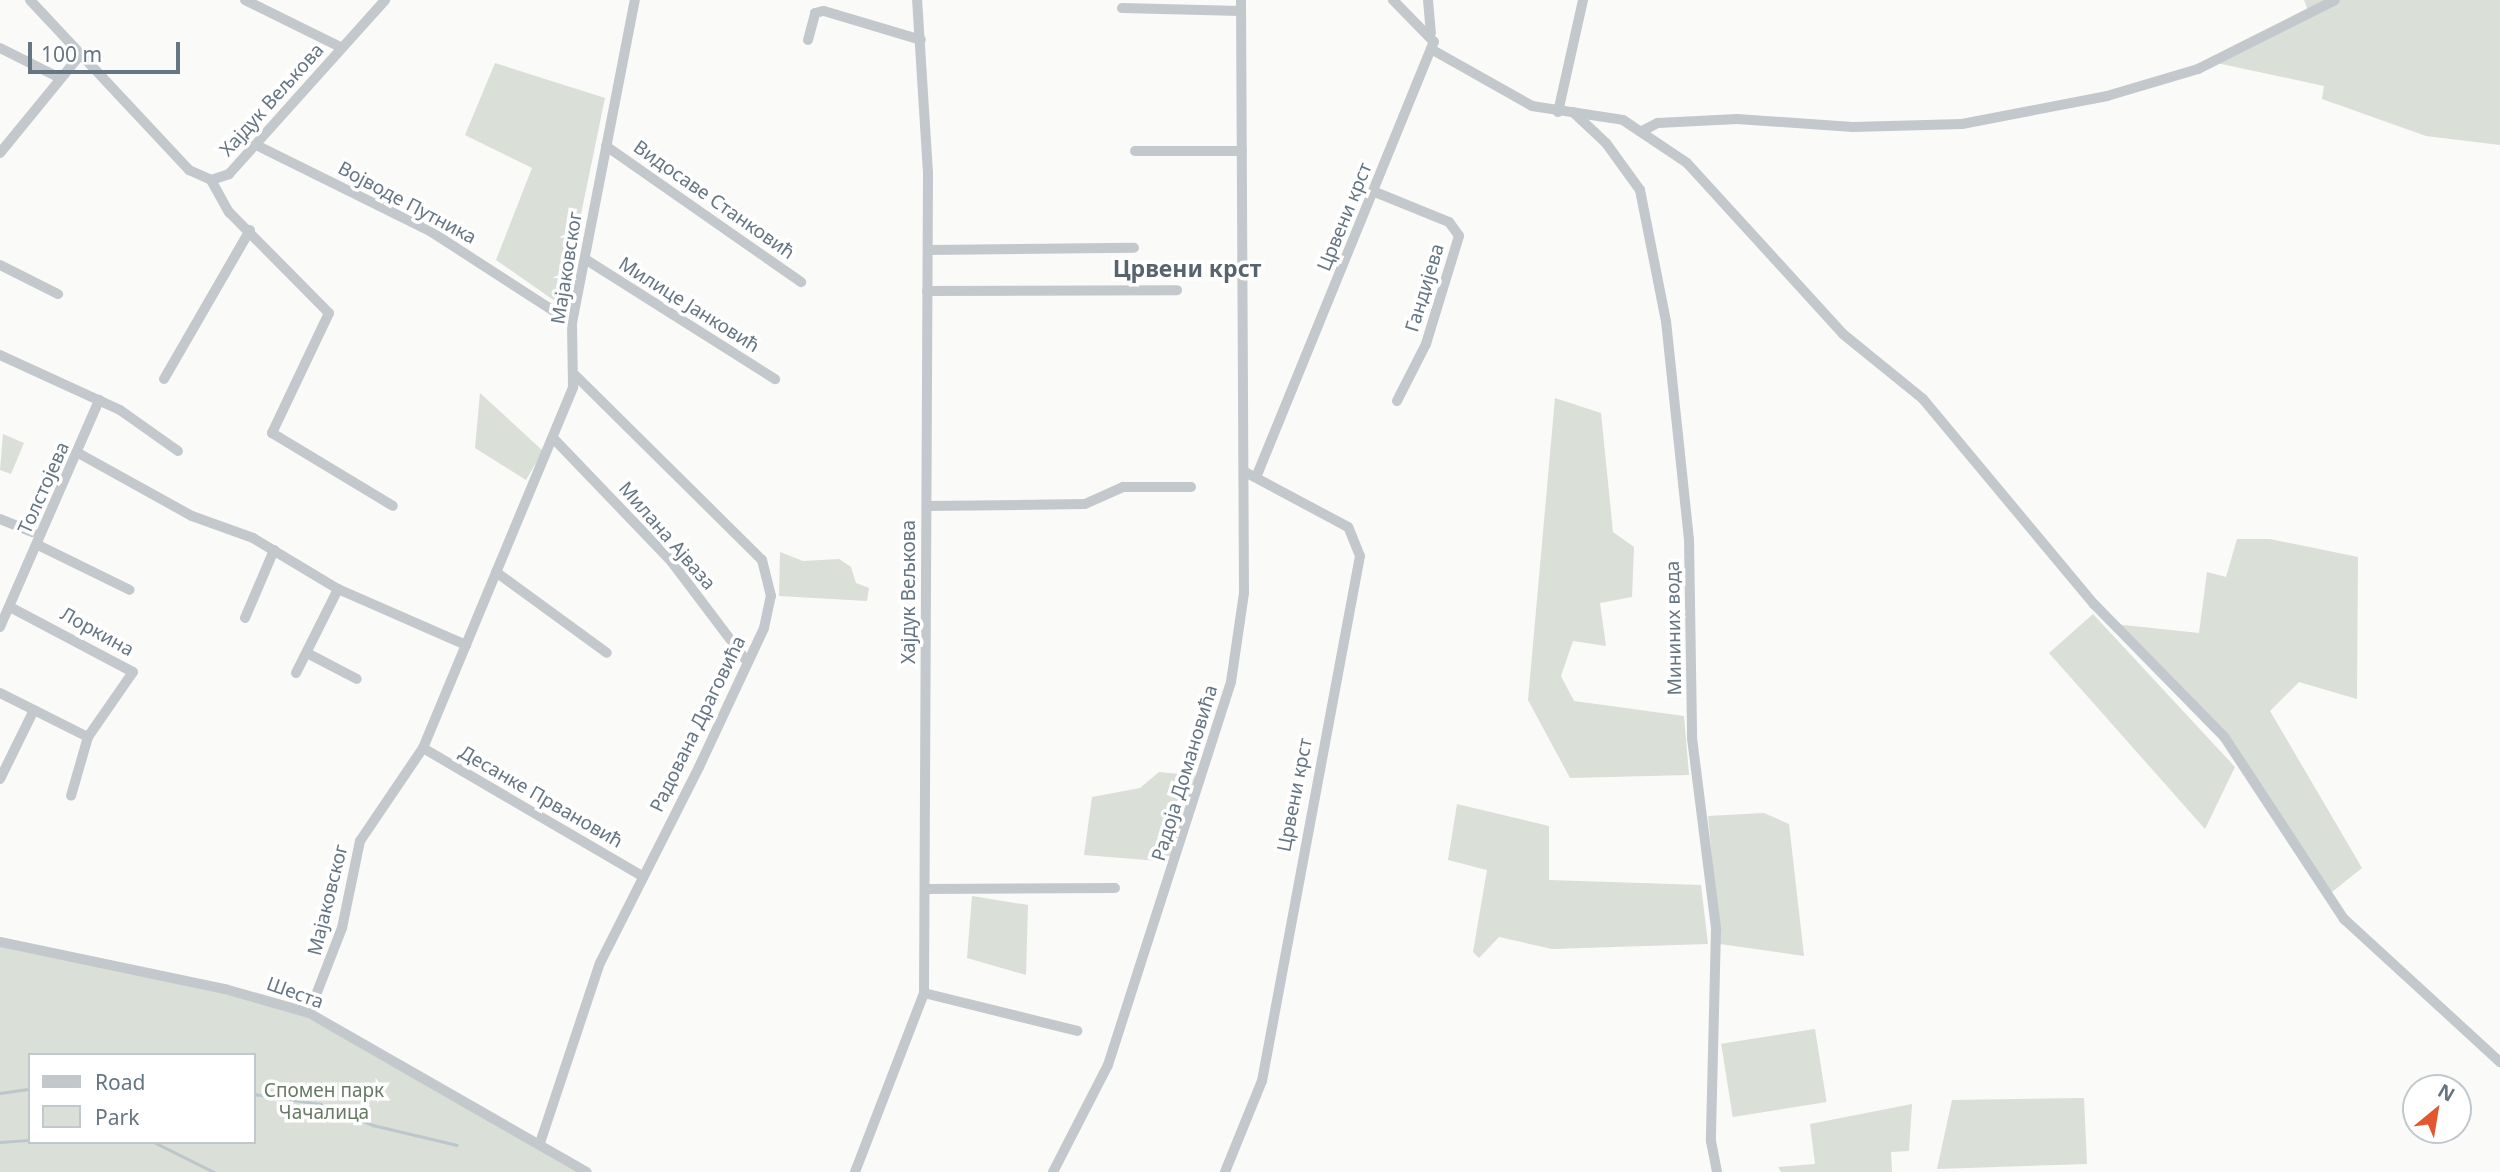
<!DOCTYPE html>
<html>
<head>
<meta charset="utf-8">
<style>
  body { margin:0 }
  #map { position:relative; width:2500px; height:1172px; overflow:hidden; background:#fafaf8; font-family:"Noto Sans",sans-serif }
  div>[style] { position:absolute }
  .green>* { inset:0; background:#dadfd7; transform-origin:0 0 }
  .stream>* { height:2.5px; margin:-1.25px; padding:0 1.25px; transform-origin:1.25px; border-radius:1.25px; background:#bbc7cb }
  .minor>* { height:10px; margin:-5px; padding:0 5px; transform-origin:5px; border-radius:5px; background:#c3c8cc }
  span { translate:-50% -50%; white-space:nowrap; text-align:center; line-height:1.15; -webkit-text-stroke:7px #fff; paint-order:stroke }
  .street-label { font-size:19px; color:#657683 }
  .park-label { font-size:19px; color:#687a64 }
  .quarter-label { font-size:23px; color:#57646e; font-weight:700 }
  .legend { position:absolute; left:28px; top:1053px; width:228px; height:91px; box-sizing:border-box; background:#fff; border:2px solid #c1c8cd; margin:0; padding:9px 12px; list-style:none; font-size:21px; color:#657683 }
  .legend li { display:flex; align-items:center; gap:14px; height:35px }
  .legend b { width:35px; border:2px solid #c1c8cd }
  .north { position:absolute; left:2402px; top:1074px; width:70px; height:70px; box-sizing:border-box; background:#fff; border:2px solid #c1c8cd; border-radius:50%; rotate:30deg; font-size:19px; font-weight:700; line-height:28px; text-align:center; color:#657683 }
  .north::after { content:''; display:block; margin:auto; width:24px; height:32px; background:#e4572e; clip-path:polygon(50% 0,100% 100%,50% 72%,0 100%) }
  .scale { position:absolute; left:28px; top:42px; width:152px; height:32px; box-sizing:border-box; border:4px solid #657683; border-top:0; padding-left:9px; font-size:21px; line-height:24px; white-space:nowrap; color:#657683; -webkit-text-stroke:5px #fff; paint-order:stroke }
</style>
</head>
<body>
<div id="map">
  <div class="green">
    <i style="clip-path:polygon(2304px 0,2500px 0,2500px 145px,2426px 136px,2322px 99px,2324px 86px,2212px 62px,2309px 13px)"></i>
    <i style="clip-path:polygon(495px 63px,605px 98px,562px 306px,496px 260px,532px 168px,465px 135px)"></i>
    <i style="clip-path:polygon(480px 393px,543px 451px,526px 480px,475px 448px)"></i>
    <i style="clip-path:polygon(1555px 398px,1601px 413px,1613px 532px,1634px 547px,1632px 597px,1600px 603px,1606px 646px,1573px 641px,1561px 676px,1574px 701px,1684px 716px,1689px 775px,1570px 778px,1528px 700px)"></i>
    <i style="clip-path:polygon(3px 434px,24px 443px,11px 474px,0 470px)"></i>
    <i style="clip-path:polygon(2237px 539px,2270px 539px,2358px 557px,2357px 699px,2299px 682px,2270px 711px,2362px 868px,2327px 896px,2225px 738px,2114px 624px,2199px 633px,2207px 572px,2226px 577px)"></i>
    <i style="clip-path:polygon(780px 552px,803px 561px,839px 559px,851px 567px,856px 583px,869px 588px,867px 601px,779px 596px)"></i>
    <i style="clip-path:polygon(2093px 614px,2235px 767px,2205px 829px,2049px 653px)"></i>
    <i style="clip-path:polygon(1159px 772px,1200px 776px,1171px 862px,1084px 855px,1092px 797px,1140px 788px)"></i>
    <i style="clip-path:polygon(1457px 804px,1549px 826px,1549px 880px,1701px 885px,1708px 944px,1552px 949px,1499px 937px,1479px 958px,1473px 952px,1487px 870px,1448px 860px)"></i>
    <i style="clip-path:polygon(1764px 813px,1789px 824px,1804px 956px,1720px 944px,1708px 816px)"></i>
    <i style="clip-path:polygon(972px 896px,1028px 905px,1026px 975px,967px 958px)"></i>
    <i style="clip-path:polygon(evenodd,0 942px,284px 1005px,587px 1172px,0 1172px,0 942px,30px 1055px,254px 1055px,254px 1142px,30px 1142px,30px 1055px)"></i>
    <i style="left:1815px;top:1029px;width:74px;height:95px;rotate:81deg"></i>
    <i style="clip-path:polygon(2084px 1098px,2087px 1164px,1937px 1169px,1952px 1100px)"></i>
    <i style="clip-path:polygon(1912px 1104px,1909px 1151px,1891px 1152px,1892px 1172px,1781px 1172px,1778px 1167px,1815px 1164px,1810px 1124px)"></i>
  </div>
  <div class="stream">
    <i style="left:0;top:1093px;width:30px;rotate:-8deg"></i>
    <i style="left:254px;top:1094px;width:67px;rotate:8.6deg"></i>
    <i style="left:320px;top:1104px;width:57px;rotate:21.6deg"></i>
    <i style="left:373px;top:1125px;width:86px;rotate:13.4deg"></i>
    <i style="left:0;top:1142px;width:30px;rotate:-4deg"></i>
    <i style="left:154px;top:1142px;width:67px;rotate:26.6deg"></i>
  </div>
  <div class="minor">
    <i style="left:30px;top:0;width:233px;rotate:46.9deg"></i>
    <i style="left:189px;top:170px;width:24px;rotate:24deg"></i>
    <i style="left:211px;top:180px;width:19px;rotate:-18deg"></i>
    <i style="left:229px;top:174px;width:234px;rotate:-48.1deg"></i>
    <i style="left:245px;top:0;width:108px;rotate:26.3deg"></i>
    <i style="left:1428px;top:0;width:33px;rotate:85deg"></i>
    <i style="left:1122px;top:8px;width:119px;rotate:1.4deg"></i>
    <i style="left:808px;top:40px;width:28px;rotate:-75deg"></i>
    <i style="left:815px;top:13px;width:9px;rotate:-13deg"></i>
    <i style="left:824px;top:11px;width:101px;rotate:16.6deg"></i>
    <i style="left:0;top:48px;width:65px;rotate:26.6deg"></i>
    <i style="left:1431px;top:49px;width:116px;rotate:29.4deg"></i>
    <i style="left:1532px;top:106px;width:92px;rotate:8.7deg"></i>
    <i style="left:1623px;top:120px;width:77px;rotate:33.9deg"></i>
    <i style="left:1687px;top:163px;width:231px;rotate:47.6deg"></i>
    <i style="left:1843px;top:334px;width:103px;rotate:39.1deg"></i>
    <i style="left:1923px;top:399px;width:267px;rotate:50.2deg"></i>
    <i style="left:2094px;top:604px;width:187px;rotate:45.6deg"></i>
    <i style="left:2225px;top:738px;width:217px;rotate:56.7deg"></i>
    <i style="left:2344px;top:919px;width:212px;rotate:42.5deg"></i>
    <i style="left:1558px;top:112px;width:115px;rotate:-77.4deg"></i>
    <i style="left:1573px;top:112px;width:45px;rotate:43.2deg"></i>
    <i style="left:1606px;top:143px;width:58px;rotate:54.1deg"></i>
    <i style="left:1640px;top:190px;width:134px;rotate:78.8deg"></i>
    <i style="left:1666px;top:321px;width:219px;rotate:84deg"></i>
    <i style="left:1689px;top:539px;width:199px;rotate:89.1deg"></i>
    <i style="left:1692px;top:738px;width:193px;rotate:82.8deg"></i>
    <i style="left:1716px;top:929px;width:212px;rotate:91.4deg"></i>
    <i style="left:1711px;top:1141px;width:32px;rotate:79deg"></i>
    <i style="left:1642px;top:131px;width:18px;rotate:-27deg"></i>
    <i style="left:1658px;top:123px;width:79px;rotate:-2.9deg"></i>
    <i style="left:1737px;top:119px;width:116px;rotate:3.9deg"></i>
    <i style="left:1853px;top:127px;width:109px;rotate:-1.6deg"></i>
    <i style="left:1962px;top:124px;width:148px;rotate:-10.9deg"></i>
    <i style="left:2107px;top:96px;width:95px;rotate:-16.5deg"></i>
    <i style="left:2198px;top:69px;width:153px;rotate:-26.7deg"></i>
    <i style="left:256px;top:145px;width:194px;rotate:26.3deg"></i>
    <i style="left:430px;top:231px;width:169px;rotate:32.9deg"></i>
    <i style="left:606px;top:146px;width:238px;rotate:34.9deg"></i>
    <i style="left:1135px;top:151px;width:107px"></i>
    <i style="left:0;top:153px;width:128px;rotate:-50.7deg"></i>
    <i style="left:211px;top:180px;width:37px;rotate:61deg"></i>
    <i style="left:229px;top:212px;width:142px;rotate:45.3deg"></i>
    <i style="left:329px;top:313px;width:133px;rotate:115.4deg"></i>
    <i style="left:272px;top:433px;width:141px;rotate:31.1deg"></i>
    <i style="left:1375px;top:192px;width:80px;rotate:22.1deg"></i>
    <i style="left:1449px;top:222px;width:17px;rotate:54deg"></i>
    <i style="left:1459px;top:236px;width:113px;rotate:107deg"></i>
    <i style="left:1426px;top:344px;width:64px;rotate:117deg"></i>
    <i style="left:928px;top:250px;width:206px;rotate:-0.6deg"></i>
    <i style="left:585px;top:259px;width:225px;rotate:32.3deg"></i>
    <i style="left:0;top:265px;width:65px;rotate:26.6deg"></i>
    <i style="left:927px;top:291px;width:250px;rotate:-0.2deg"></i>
    <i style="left:0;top:355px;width:132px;rotate:24.6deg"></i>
    <i style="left:120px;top:410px;width:71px;rotate:35.3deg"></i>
    <i style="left:164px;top:379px;width:172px;rotate:-60deg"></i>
    <i style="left:555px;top:440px;width:168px;rotate:46.2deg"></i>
    <i style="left:671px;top:561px;width:124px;rotate:52.9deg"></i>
    <i style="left:80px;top:454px;width:128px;rotate:29deg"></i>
    <i style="left:192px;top:516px;width:65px;rotate:19.8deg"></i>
    <i style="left:253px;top:538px;width:99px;rotate:31deg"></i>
    <i style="left:338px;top:589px;width:140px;rotate:23.6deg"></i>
    <i style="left:1257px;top:475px;width:468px;rotate:-67.8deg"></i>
    <i style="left:1434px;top:42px;width:59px;rotate:-134.3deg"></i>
    <i style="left:927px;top:506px;width:158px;rotate:-0.7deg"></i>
    <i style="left:1085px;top:504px;width:42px;rotate:-24.1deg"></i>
    <i style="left:1123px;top:487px;width:68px"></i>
    <i style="left:0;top:519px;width:35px;rotate:22deg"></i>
    <i style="left:38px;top:545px;width:102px;rotate:26.1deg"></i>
    <i style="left:496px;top:572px;width:137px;rotate:36.1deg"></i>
    <i style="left:10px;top:607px;width:139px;rotate:27.9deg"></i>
    <i style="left:133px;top:672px;width:79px;rotate:124.7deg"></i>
    <i style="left:245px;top:618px;width:74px;rotate:-66.9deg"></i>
    <i style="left:0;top:627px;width:248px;rotate:-66.4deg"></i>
    <i style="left:307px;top:653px;width:56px;rotate:27.5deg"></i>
    <i style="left:296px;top:673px;width:94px;rotate:-63.4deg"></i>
    <i style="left:0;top:693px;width:98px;rotate:26.6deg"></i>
    <i style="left:88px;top:737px;width:61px;rotate:106.1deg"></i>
    <i style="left:423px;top:748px;width:254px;rotate:30.3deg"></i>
    <i style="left:0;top:779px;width:77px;rotate:-63.8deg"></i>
    <i style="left:925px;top:889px;width:190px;rotate:-0.3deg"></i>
    <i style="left:0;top:942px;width:230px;rotate:11.8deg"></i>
    <i style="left:225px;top:989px;width:87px;rotate:15.9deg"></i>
    <i style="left:309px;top:1013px;width:320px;rotate:29.8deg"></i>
    <i style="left:924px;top:993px;width:158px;rotate:13.9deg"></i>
    <i style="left:309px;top:1013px;width:91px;rotate:-68.8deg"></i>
    <i style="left:342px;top:928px;width:89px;rotate:-78.3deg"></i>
    <i style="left:360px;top:841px;width:112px;rotate:-55.9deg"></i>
    <i style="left:423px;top:748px;width:391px;rotate:-67.4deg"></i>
    <i style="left:573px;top:387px;width:64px;rotate:-90.9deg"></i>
    <i style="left:572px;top:323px;width:329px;rotate:-79deg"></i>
    <i style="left:540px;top:1143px;width:190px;rotate:-71.6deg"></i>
    <i style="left:600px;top:963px;width:220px;rotate:-63.2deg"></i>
    <i style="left:699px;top:767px;width:153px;rotate:-64.9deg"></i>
    <i style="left:764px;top:628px;width:33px;rotate:-78deg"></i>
    <i style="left:771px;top:596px;width:37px;rotate:-104deg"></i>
    <i style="left:762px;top:560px;width:262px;rotate:-135.3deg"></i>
    <i style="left:855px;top:1172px;width:192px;rotate:-68.9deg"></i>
    <i style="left:924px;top:993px;width:820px;rotate:-89.72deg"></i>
    <i style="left:928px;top:173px;width:173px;rotate:-93.6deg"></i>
    <i style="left:1053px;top:1172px;width:120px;rotate:-62.8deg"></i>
    <i style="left:1108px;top:1065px;width:402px;rotate:-72.2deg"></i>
    <i style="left:1231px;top:682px;width:90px;rotate:-81.7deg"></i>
    <i style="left:1244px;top:593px;width:593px;rotate:-90.29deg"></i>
    <i style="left:1225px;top:1172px;width:98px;rotate:-67.9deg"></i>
    <i style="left:1262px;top:1081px;width:534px;rotate:-79.43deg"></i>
    <i style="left:1360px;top:556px;width:31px;rotate:-112deg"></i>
    <i style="left:1348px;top:527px;width:117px;rotate:-151.9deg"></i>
  </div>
  <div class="street-label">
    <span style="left:272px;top:100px;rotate:-48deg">Хајдук Вељкова</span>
    <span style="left:714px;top:200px;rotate:35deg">Видосаве Станковић</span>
    <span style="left:407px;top:203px;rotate:28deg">Војводе Путника</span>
    <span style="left:1345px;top:217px;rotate:-68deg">Црвени крст</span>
    <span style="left:567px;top:268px;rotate:-81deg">Мајаковског</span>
    <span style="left:1425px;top:288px;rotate:-73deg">Гандијева</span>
    <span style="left:689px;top:305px;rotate:32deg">Милице Јанковић</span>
    <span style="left:44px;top:488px;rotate:-66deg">Толстојева</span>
    <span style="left:667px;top:536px;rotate:49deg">Милана Ајваза</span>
    <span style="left:909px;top:592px;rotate:-90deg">Хајдук Вељкова</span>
    <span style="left:1674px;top:628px;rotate:-91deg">Мининих вода</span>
    <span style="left:97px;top:632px;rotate:29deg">Лоркина</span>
    <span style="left:698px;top:724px;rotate:-64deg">Радована Драговића</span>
    <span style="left:1185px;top:773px;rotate:-73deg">Радоја Домановића</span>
    <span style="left:1295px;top:795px;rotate:-79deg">Црвени крст</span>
    <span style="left:541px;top:797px;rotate:30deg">Десанке Првановић</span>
    <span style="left:328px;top:900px;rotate:-76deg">Мајаковског</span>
    <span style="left:295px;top:993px;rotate:20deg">Шеста</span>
  </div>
  <div class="park-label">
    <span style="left:324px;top:1102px">Спомен парк<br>Чачалица</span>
  </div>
  <div class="quarter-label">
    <span style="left:1187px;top:268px">Црвени крст</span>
  </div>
  <ul class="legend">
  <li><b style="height:9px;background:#c3c8cc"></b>Road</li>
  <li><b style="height:19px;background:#dadfd7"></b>Park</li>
  </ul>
  <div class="north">N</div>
  <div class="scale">100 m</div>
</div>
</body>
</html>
